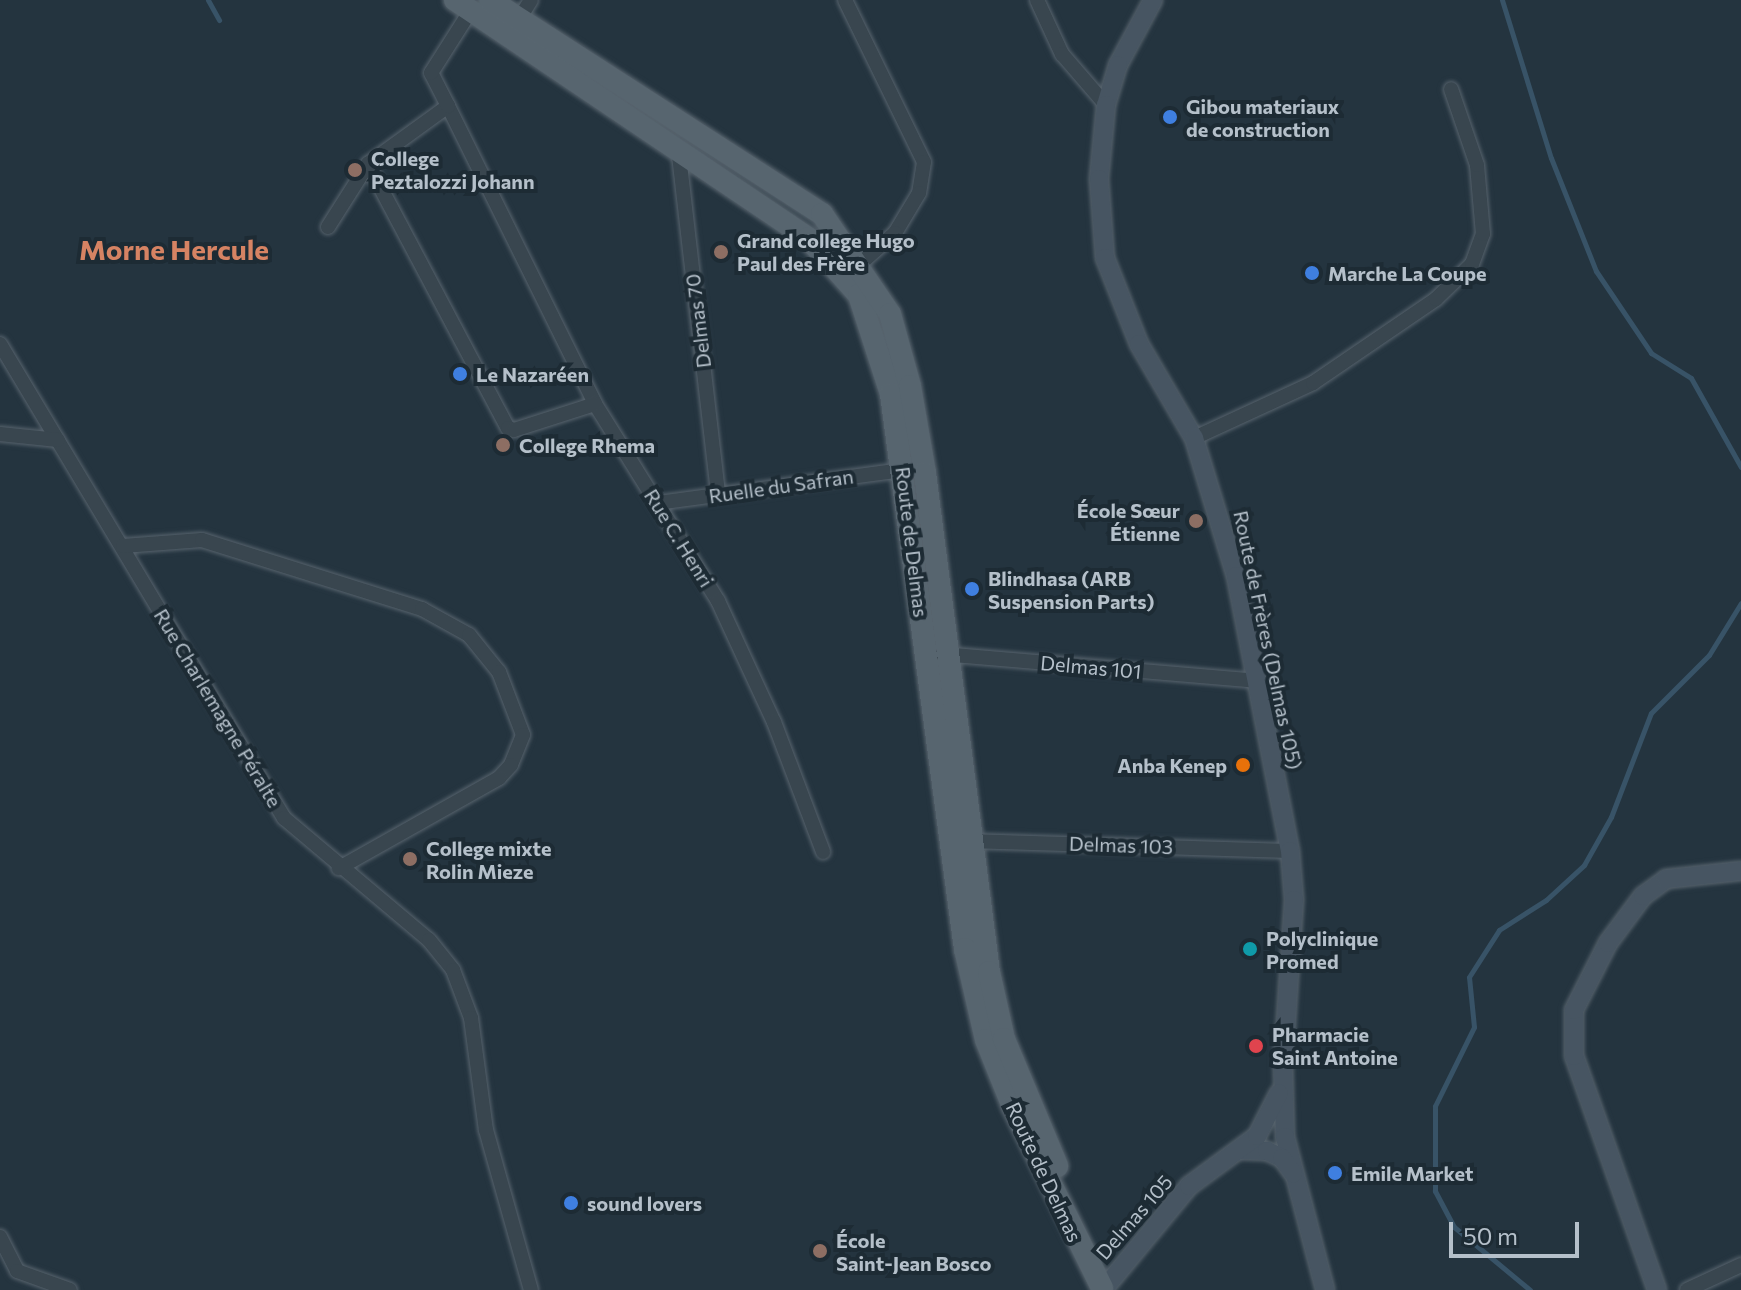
<!DOCTYPE html>
<html>
<head>
<meta charset="utf-8">
<style>
  body { margin:0 }
  #map { position:relative; width:1741px; height:1290px; overflow:hidden; background:#24343f; font-family:Commissioner,sans-serif }
  div>[style] { position:absolute }
  .stream>* { height:5px; margin:-2.5px; padding:0 2.5px; transform-origin:2.5px; border-radius:2.5px; background:#385367 }
  .roads { filter:drop-shadow(0 0 2px #57636d) drop-shadow(0 0 2px #57636d) }
  .street>* { height:14px; margin:-7px; padding:0 7px; transform-origin:7px; border-radius:7px; background:#39464f }
  .secondary>* { height:18px; margin:-9px; padding:0 9px; transform-origin:9px; border-radius:9px; background:#475562 }
  .primary>* { height:22px; margin:-11px; padding:0 11px; transform-origin:11px; border-radius:11px; background:#57656f }
  .dots>* { width:22px; height:22px; translate:-50% -50%; box-sizing:border-box; border:4px solid #1d2b34; border-radius:50% }
  span { translate:-50% -50%; white-space:nowrap; text-align:center; line-height:1.15; -webkit-text-stroke:8px #1d2b34; paint-order:stroke }
  .poi-label { font-size:20px; color:#b5c0ca; font-weight:700 }
  .left { translate:0 -50%; text-align:left }
  .right { translate:-100% -50%; text-align:right }
  .street-label { font-size:20px; color:#b5c0ca }
  .district-label { font-size:28px; color:#d68363; font-weight:700 }
  .scale { position:absolute; left:1449px; top:1222px; width:130px; height:36px; box-sizing:border-box; border:4px solid #b5c0ca; border-top:0; padding-left:10px; font-size:24px; line-height:28px; white-space:nowrap; color:#b5c0ca; -webkit-text-stroke:6px #1d2b34; paint-order:stroke }
</style>
</head>
<body>
<div id="map">
  <div class="stream">
    <i style="left:208px;top:0;width:23px;rotate:61deg"></i>
    <i style="left:1502px;top:0;width:165px;rotate:72.8deg"></i>
    <i style="left:1551px;top:158px;width:122px;rotate:68.3deg"></i>
    <i style="left:1596px;top:271px;width:99px;rotate:56.1deg"></i>
    <i style="left:1651px;top:353px;width:47px;rotate:32deg"></i>
    <i style="left:1691px;top:378px;width:102px;rotate:60.7deg"></i>
    <i style="left:1530px;top:1290px;width:99px;rotate:-140.3deg"></i>
    <i style="left:1454px;top:1227px;width:41px;rotate:-117.8deg"></i>
    <i style="left:1435px;top:1191px;width:85px;rotate:-90deg"></i>
    <i style="left:1435px;top:1106px;width:88px;rotate:-63.7deg"></i>
    <i style="left:1474px;top:1027px;width:50px;rotate:-95.7deg"></i>
    <i style="left:1469px;top:977px;width:56px;rotate:-57.4deg"></i>
    <i style="left:1499px;top:930px;width:56px;rotate:-32.6deg"></i>
    <i style="left:1546px;top:900px;width:52px;rotate:-42.6deg"></i>
    <i style="left:1584px;top:865px;width:55px;rotate:-60.6deg"></i>
    <i style="left:1611px;top:817px;width:111px;rotate:-69deg"></i>
    <i style="left:1651px;top:713px;width:82px;rotate:-45deg"></i>
    <i style="left:1709px;top:655px;width:61px;rotate:-58.4deg"></i>
  </div>
  <div class="roads">
    <div class="street">
      <i style="left:845px;top:0;width:180px;rotate:64deg"></i>
      <i style="left:924px;top:162px;width:31px;rotate:99deg"></i>
      <i style="left:919px;top:193px;width:47px;rotate:121deg"></i>
      <i style="left:895px;top:233px;width:57px;rotate:138.5deg"></i>
      <i style="left:1037px;top:0;width:60px;rotate:65.2deg"></i>
      <i style="left:1062px;top:54px;width:67px;rotate:49.2deg"></i>
      <i style="left:516px;top:24px;width:28px;rotate:-58deg"></i>
      <i style="left:448px;top:106px;width:332px;rotate:63.7deg"></i>
      <i style="left:595px;top:404px;width:232px;rotate:58deg"></i>
      <i style="left:718px;top:601px;width:133px;rotate:65.2deg"></i>
      <i style="left:774px;top:722px;width:139px;rotate:69.3deg"></i>
      <i style="left:678px;top:147px;width:350px;rotate:83.4deg"></i>
      <i style="left:368px;top:164px;width:299px;rotate:62.1deg"></i>
      <i style="left:508px;top:428px;width:6px;rotate:18deg"></i>
      <i style="left:514px;top:430px;width:85px;rotate:-17.8deg"></i>
      <i style="left:328px;top:227px;width:75px;rotate:-57.6deg"></i>
      <i style="left:368px;top:164px;width:99px;rotate:-35.9deg"></i>
      <i style="left:448px;top:106px;width:37px;rotate:-117deg"></i>
      <i style="left:431px;top:73px;width:75px;rotate:-57.6deg"></i>
      <i style="left:0;top:344px;width:553px;rotate:59.07deg"></i>
      <i style="left:284px;top:818px;width:189px;rotate:40.1deg"></i>
      <i style="left:429px;top:940px;width:38px;rotate:51deg"></i>
      <i style="left:453px;top:970px;width:51px;rotate:69.4deg"></i>
      <i style="left:471px;top:1018px;width:113px;rotate:82.4deg"></i>
      <i style="left:486px;top:1130px;width:166px;rotate:74.3deg"></i>
      <i style="left:0;top:434px;width:58px;rotate:5.9deg"></i>
      <i style="left:1194px;top:438px;width:131px;rotate:-24.8deg"></i>
      <i style="left:1313px;top:383px;width:149px;rotate:-34.3deg"></i>
      <i style="left:1436px;top:299px;width:50px;rotate:-44.2deg"></i>
      <i style="left:1472px;top:264px;width:32px;rotate:-70deg"></i>
      <i style="left:1483px;top:234px;width:69px;rotate:-95deg"></i>
      <i style="left:1477px;top:165px;width:80px;rotate:-108.9deg"></i>
      <i style="left:658px;top:503px;width:247px;rotate:-7.7deg"></i>
      <i style="left:123px;top:546px;width:79px;rotate:-4.3deg"></i>
      <i style="left:202px;top:540px;width:231px;rotate:17.4deg"></i>
      <i style="left:422px;top:609px;width:54px;rotate:29deg"></i>
      <i style="left:469px;top:635px;width:48px;rotate:51deg"></i>
      <i style="left:499px;top:672px;width:67px;rotate:69.1deg"></i>
      <i style="left:523px;top:735px;width:32px;rotate:112deg"></i>
      <i style="left:511px;top:765px;width:18px;rotate:133deg"></i>
      <i style="left:499px;top:778px;width:184px;rotate:150.6deg"></i>
      <i style="left:943px;top:654px;width:313px;rotate:4.9deg"></i>
      <i style="left:967px;top:841px;width:323px;rotate:1.8deg"></i>
      <i style="left:0;top:1237px;width:38px;rotate:63deg"></i>
      <i style="left:17px;top:1271px;width:56px;rotate:19.7deg"></i>
      <i style="left:1687px;top:1290px;width:60px;rotate:-24.8deg"></i>
    </div>
    <div class="secondary">
      <i style="left:1153px;top:0;width:74px;rotate:118.3deg"></i>
      <i style="left:1118px;top:65px;width:42px;rotate:106.7deg"></i>
      <i style="left:1106px;top:105px;width:74px;rotate:95.4deg"></i>
      <i style="left:1099px;top:179px;width:79px;rotate:85.7deg"></i>
      <i style="left:1105px;top:258px;width:92px;rotate:68.4deg"></i>
      <i style="left:1139px;top:344px;width:109px;rotate:59.7deg"></i>
      <i style="left:1194px;top:438px;width:144px;rotate:73.1deg"></i>
      <i style="left:1236px;top:576px;width:280px;rotate:78.9deg"></i>
      <i style="left:1290px;top:851px;width:49px;rotate:85.3deg"></i>
      <i style="left:1294px;top:900px;width:166px;rotate:93.8deg"></i>
      <i style="left:1283px;top:1066px;width:71px;rotate:88.4deg"></i>
      <i style="left:1285px;top:1137px;width:158px;rotate:75.3deg"></i>
      <i style="left:1241px;top:1150px;width:26px;rotate:2deg"></i>
      <i style="left:1267px;top:1151px;width:17px;rotate:25deg"></i>
      <i style="left:1282px;top:1158px;width:19px;rotate:54deg"></i>
      <i style="left:1103px;top:1290px;width:135px;rotate:-50.4deg"></i>
      <i style="left:1189px;top:1186px;width:84px;rotate:-36.3deg"></i>
      <i style="left:1257px;top:1136px;width:48px;rotate:-62.9deg"></i>
      <i style="left:1657px;top:1290px;width:248px;rotate:-109.5deg"></i>
      <i style="left:1574px;top:1056px;width:46px;rotate:-90deg"></i>
      <i style="left:1574px;top:1010px;width:75px;rotate:-63.1deg"></i>
      <i style="left:1608px;top:943px;width:59px;rotate:-53.3deg"></i>
      <i style="left:1643px;top:896px;width:29px;rotate:-36deg"></i>
      <i style="left:1666px;top:879px;width:75px;rotate:-6.1deg"></i>
    </div>
    <div class="primary">
      <i style="left:455px;top:0;width:426px;rotate:34deg"></i>
      <i style="left:808px;top:238px;width:76px;rotate:48.2deg"></i>
      <i style="left:859px;top:295px;width:104px;rotate:72.1deg"></i>
      <i style="left:891px;top:394px;width:560px;rotate:82.41deg"></i>
      <i style="left:965px;top:949px;width:93px;rotate:77deg"></i>
      <i style="left:986px;top:1040px;width:72px;rotate:68.1deg"></i>
      <i style="left:1013px;top:1107px;width:202px;rotate:63.8deg"></i>
      <i style="left:490px;top:0;width:395px;rotate:32.8deg"></i>
      <i style="left:822px;top:214px;width:121px;rotate:55.8deg"></i>
      <i style="left:890px;top:314px;width:75px;rotate:74.5deg"></i>
      <i style="left:910px;top:386px;width:88px;rotate:80.2deg"></i>
      <i style="left:925px;top:473px;width:503px;rotate:82.69deg"></i>
      <i style="left:989px;top:972px;width:69px;rotate:77.4deg"></i>
      <i style="left:1004px;top:1039px;width:138px;rotate:67.3deg"></i>
    </div>
  </div>
  <div class="dots">
    <i style="left:1170px;top:117px;background:#3f7fe0"></i>
    <i style="left:355px;top:170px;background:#8d6e63"></i>
    <i style="left:721px;top:252px;background:#8d6e63"></i>
    <i style="left:1312px;top:273px;background:#3f7fe0"></i>
    <i style="left:460px;top:374px;background:#3f7fe0"></i>
    <i style="left:503px;top:445px;background:#8d6e63"></i>
    <i style="left:1196px;top:521px;background:#8d6e63"></i>
    <i style="left:972px;top:589px;background:#3f7fe0"></i>
    <i style="left:1243px;top:765px;background:#e8710a"></i>
    <i style="left:410px;top:859px;background:#8d6e63"></i>
    <i style="left:1250px;top:949px;background:#0f9aa8"></i>
    <i style="left:1256px;top:1046px;background:#e0444e"></i>
    <i style="left:1335px;top:1173px;background:#3f7fe0"></i>
    <i style="left:571px;top:1203px;background:#3f7fe0"></i>
    <i style="left:820px;top:1251px;background:#8d6e63"></i>
  </div>
  <div class="poi-label">
    <span class="left" style="left:1186px;top:118px">Gibou materiaux<br>de construction</span>
    <span class="left" style="left:371px;top:170px">College<br>Peztalozzi Johann</span>
    <span class="left" style="left:737px;top:252px">Grand college Hugo<br>Paul des Frère</span>
    <span class="left" style="left:1328px;top:273px">Marche La Coupe</span>
    <span class="left" style="left:476px;top:374px">Le Nazaréen</span>
    <span class="left" style="left:519px;top:445px">College Rhema</span>
    <span class="right" style="left:1180px;top:522px">École Sœur<br>Étienne</span>
    <span class="left" style="left:988px;top:590px">Blindhasa (ARB<br>Suspension Parts)</span>
    <span class="right" style="left:1227px;top:765px">Anba Kenep</span>
    <span class="left" style="left:426px;top:860px">College mixte<br>Rolin Mieze</span>
    <span class="left" style="left:1266px;top:950px">Polyclinique<br>Promed</span>
    <span class="left" style="left:1272px;top:1046px">Pharmacie<br>Saint Antoine</span>
    <span class="left" style="left:1351px;top:1173px">Emile Market</span>
    <span class="left" style="left:587px;top:1203px">sound lovers</span>
    <span class="left" style="left:836px;top:1252px">École<br>Saint-Jean Bosco</span>
  </div>
  <div class="street-label">
    <span style="left:698px;top:321px;rotate:-97deg">Delmas 70</span>
    <span style="left:781px;top:486px;rotate:-8deg">Ruelle du Safran</span>
    <span style="left:679px;top:538px;rotate:58deg">Rue C. Henri</span>
    <span style="left:912px;top:542px;rotate:83deg">Route de Delmas</span>
    <span style="left:1268px;top:640px;rotate:78deg">Route de Frères (Delmas 105)</span>
    <span style="left:1091px;top:667px;rotate:5deg">Delmas 101</span>
    <span style="left:218px;top:708px;rotate:59deg">Rue Charlemagne Péralte</span>
    <span style="left:1121px;top:845px;rotate:2deg">Delmas 103</span>
    <span style="left:1044px;top:1172px;rotate:65deg">Route de Delmas</span>
    <span style="left:1134px;top:1217px;rotate:-49deg">Delmas 105</span>
  </div>
  <div class="district-label">
    <span style="left:174px;top:249px">Morne Hercule</span>
  </div>
  <div class="scale">50 m</div>
</div>
</body>
</html>
